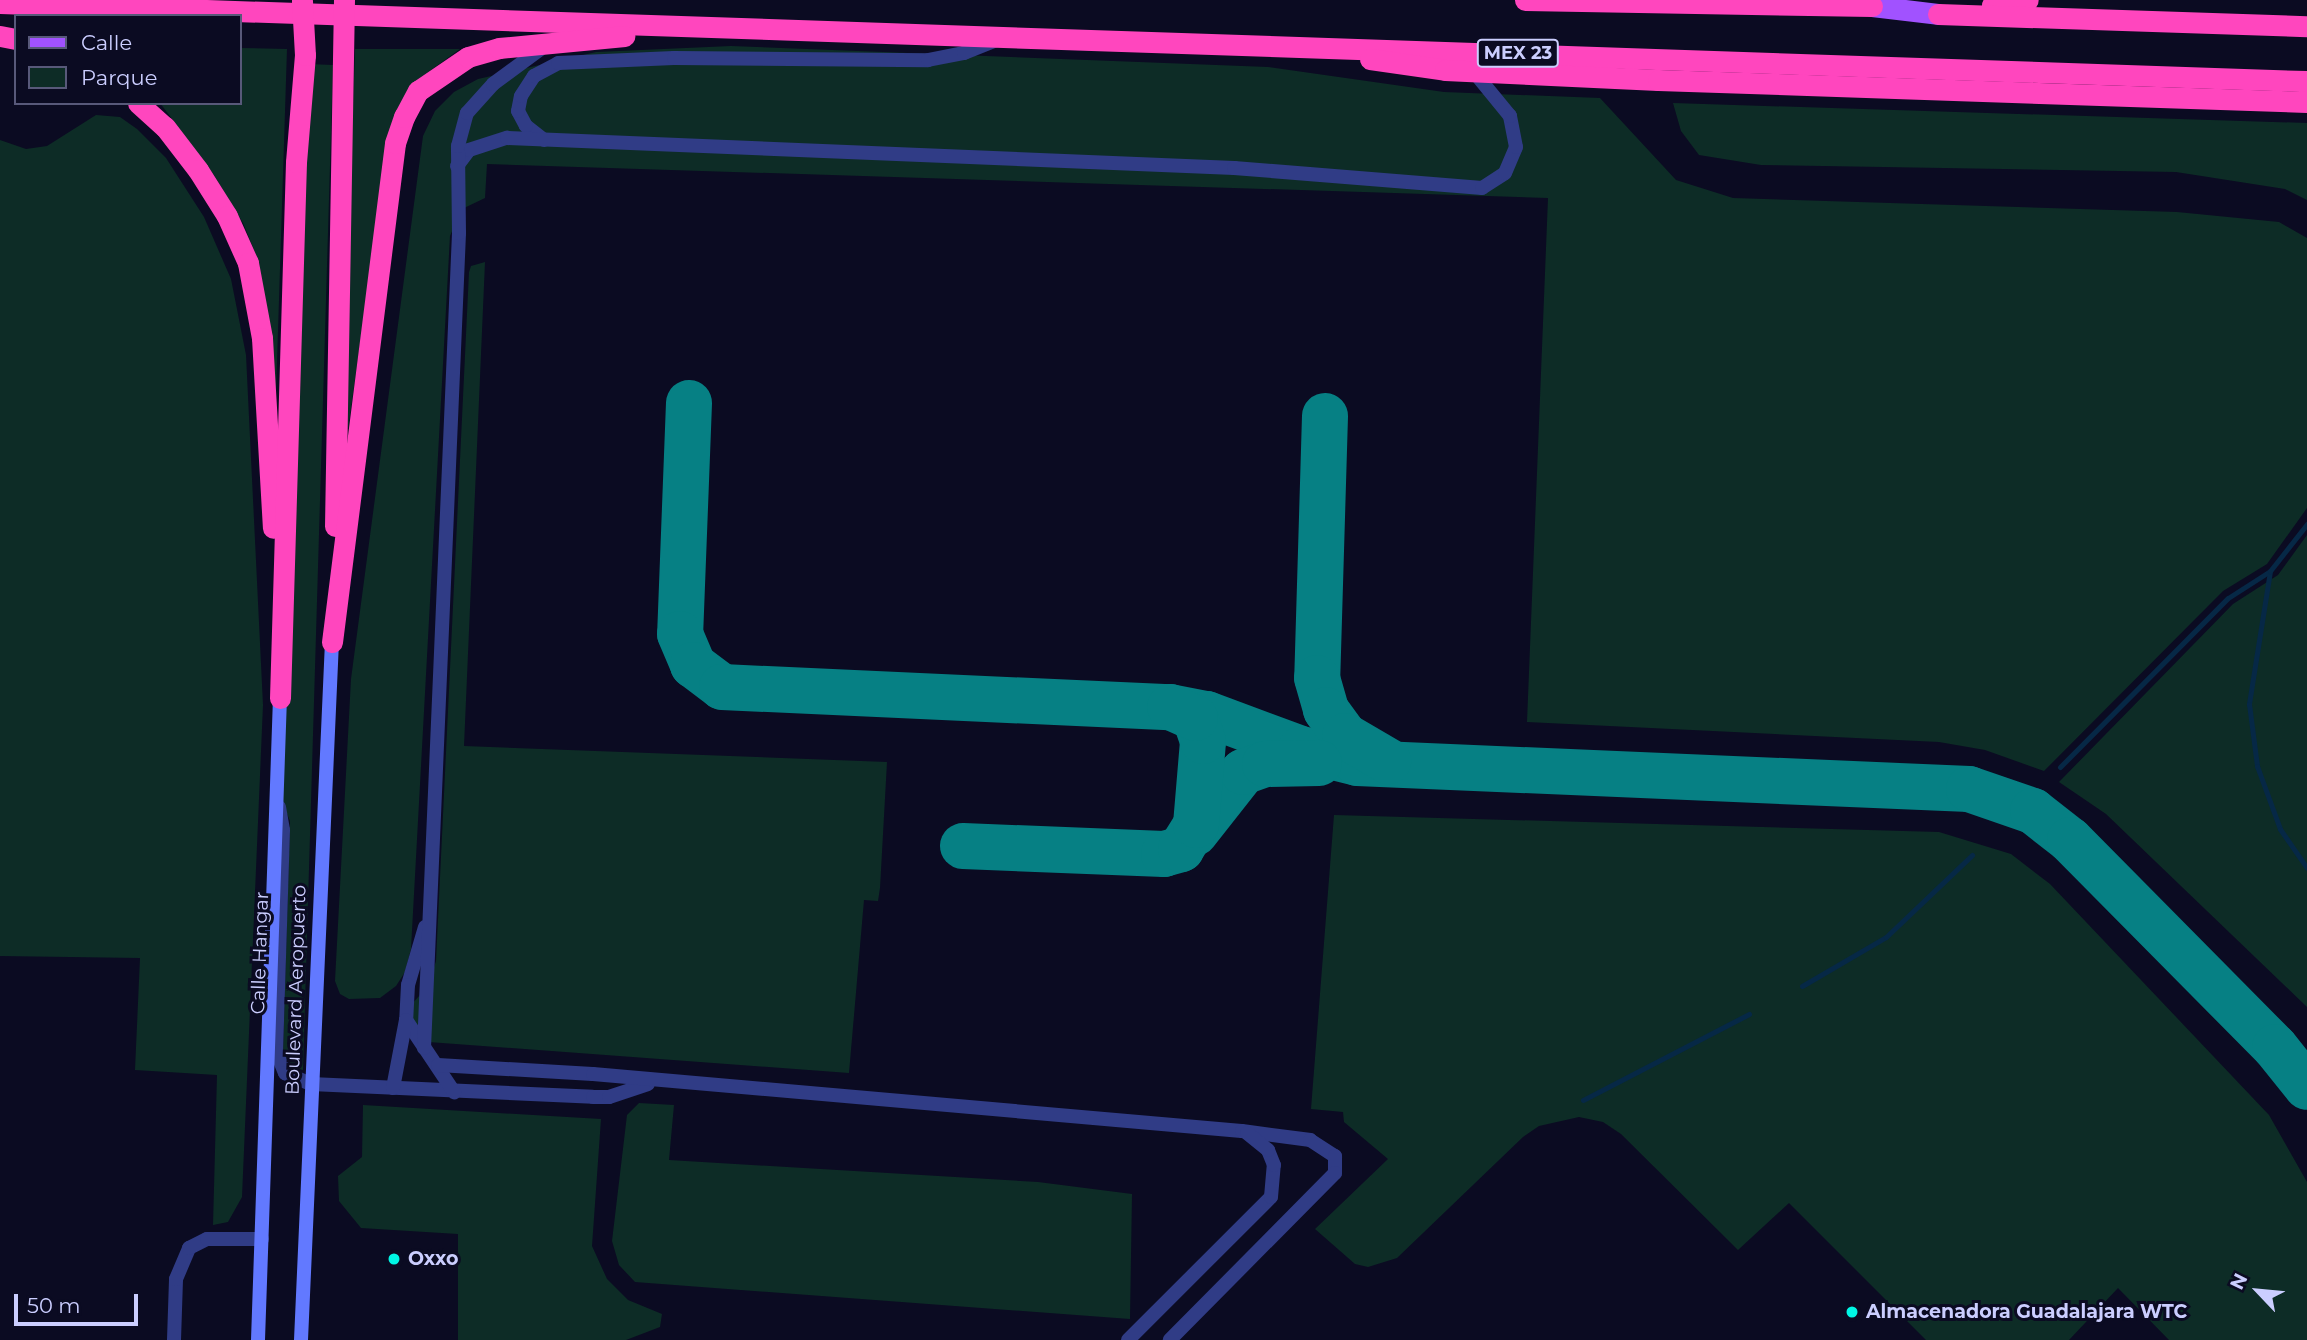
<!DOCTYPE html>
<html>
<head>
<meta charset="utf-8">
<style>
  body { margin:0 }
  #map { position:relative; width:2307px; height:1340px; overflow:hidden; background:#0b0b22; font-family:Montserrat,sans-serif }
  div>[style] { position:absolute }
  .green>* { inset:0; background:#0d2c26 }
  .stream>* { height:5px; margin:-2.5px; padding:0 2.5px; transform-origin:2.5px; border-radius:2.5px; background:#062846 }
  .taxiway>* { height:46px; margin:-23px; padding:0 23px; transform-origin:23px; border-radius:23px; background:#068084 }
  .street>* { height:14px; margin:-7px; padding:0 7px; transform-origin:7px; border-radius:7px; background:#303c86 }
  .secondary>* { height:14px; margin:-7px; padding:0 7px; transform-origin:7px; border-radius:7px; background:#6279ff }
  .primary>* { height:21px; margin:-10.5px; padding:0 10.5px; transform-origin:10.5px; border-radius:10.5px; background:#a152ff }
  .highway>* { height:21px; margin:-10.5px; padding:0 10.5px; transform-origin:10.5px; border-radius:10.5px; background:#ff46be }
  .dots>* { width:19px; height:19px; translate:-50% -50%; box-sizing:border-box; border:4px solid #0b0b22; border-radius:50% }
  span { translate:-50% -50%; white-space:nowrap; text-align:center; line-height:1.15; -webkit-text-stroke:6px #0b0b22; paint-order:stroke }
  .shield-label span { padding:2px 5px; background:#0b0b22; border:2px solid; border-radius:5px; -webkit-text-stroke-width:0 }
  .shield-label { font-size:18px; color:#cbceff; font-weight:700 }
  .street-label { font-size:19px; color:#cbceff }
  .poi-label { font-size:19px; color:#cbceff; font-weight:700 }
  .left { translate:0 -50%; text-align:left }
  .legend { position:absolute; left:14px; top:14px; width:228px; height:91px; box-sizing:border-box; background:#0b0b22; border:2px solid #58597a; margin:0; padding:9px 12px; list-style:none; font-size:21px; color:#cbceff }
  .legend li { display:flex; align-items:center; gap:14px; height:35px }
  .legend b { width:35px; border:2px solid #58597a }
  .north { position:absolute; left:2223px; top:1256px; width:70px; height:70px; -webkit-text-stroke:5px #0b0b22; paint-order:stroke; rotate:296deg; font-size:19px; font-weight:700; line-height:28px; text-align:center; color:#cbceff }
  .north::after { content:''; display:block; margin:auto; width:24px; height:32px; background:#cbceff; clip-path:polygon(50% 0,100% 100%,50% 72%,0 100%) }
  .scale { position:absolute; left:14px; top:1294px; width:124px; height:32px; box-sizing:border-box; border:4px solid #cbceff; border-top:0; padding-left:9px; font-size:21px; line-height:24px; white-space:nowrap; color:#cbceff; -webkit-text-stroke:5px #0b0b22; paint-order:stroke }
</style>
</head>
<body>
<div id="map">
  <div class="green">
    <i style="clip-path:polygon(731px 46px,1268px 67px,1444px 92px,1600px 98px,1676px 180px,1733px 198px,2177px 212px,2279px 222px,2307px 238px,2307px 508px,2267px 564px,2223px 591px,2044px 771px,1985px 750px,1939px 742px,1527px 722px,1548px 198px,487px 164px,485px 198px,462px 209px,450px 236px,411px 949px,405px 972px,396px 986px,380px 998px,349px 999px,340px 994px,335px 981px,351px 679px,423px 136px,435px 111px,454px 92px,478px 79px,596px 52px)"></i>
    <i style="clip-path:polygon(240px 48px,287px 49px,276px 394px,259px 262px,243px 223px,214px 175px,160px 103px,240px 103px)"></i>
    <i style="clip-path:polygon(355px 49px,460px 49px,413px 83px,388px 142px,340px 487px)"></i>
    <i style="clip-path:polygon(308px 64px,333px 65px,303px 1070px,294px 1068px,283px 1053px,290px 821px,281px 799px)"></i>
    <i style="clip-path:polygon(1673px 103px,2307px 123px,2307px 200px,2285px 189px,2176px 172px,1761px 165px,1699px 155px,1681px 131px)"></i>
    <i style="clip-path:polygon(96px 115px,120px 117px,137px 129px,166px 158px,204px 217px,231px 279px,246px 355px,263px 705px,242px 1197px,228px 1222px,213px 1225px,217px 1075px,135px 1070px,140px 958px,0 956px,0 140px,26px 149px,47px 146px)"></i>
    <i style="clip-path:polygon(485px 262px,464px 746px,887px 762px,880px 888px,878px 901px,864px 900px,849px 1073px,415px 1041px,411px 1005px,428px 986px,436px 961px,469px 272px,471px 266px)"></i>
    <i style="clip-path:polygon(2307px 535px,2307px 1007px,2106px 814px,2059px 782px,2233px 604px,2278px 575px)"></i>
    <i style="clip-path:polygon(1334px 815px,1939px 832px,2011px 854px,2050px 884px,2269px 1115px,2307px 1182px,2307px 1340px,2169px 1340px,2118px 1288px,2069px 1340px,1926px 1340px,1789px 1203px,1738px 1250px,1621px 1134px,1603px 1122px,1579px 1117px,1539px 1126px,1523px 1137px,1397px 1258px,1368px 1267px,1355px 1264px,1315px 1229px,1388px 1159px,1344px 1122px,1343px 1112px,1311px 1109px)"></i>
    <i style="clip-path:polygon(639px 1103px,674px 1105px,669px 1160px,1038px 1182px,1132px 1194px,1130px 1319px,635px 1282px,619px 1265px,612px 1241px,627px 1115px)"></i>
    <i style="clip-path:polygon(363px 1105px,601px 1119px,592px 1246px,607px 1279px,628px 1300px,662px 1314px,660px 1327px,626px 1340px,458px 1340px,458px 1234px,361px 1228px,339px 1201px,338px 1176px,362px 1157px)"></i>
  </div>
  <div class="stream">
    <i style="left:2270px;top:571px;width:135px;rotate:99deg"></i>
    <i style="left:2249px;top:704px;width:63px;rotate:82.6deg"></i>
    <i style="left:2257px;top:766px;width:67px;rotate:69.9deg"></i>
    <i style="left:2280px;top:829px;width:47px;rotate:55.3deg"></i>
    <i style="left:2060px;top:767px;width:238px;rotate:-45.2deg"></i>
    <i style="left:2228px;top:598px;width:50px;rotate:-32.7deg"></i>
    <i style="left:2270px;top:571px;width:60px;rotate:-51.8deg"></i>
    <i style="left:1802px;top:986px;width:97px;rotate:-30.3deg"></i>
    <i style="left:1886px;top:937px;width:119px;rotate:-43.6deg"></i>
    <i style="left:1583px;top:1100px;width:187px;rotate:-27.4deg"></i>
  </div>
  <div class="taxiway">
    <i style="left:689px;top:403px;width:231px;rotate:92.2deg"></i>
    <i style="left:680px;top:634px;width:34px;rotate:67deg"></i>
    <i style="left:693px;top:665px;width:36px;rotate:37deg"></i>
    <i style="left:722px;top:687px;width:448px;rotate:2.6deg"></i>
    <i style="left:1170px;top:707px;width:38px;rotate:11deg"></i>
    <i style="left:1207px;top:714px;width:100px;rotate:20.4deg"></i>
    <i style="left:1301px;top:749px;width:58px;rotate:14deg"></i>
    <i style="left:1357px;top:763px;width:613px;rotate:2.43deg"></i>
    <i style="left:1969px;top:789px;width:68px;rotate:19deg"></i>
    <i style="left:2033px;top:811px;width:47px;rotate:38.1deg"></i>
    <i style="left:2070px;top:840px;width:291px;rotate:45.3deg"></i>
    <i style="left:2275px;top:1047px;width:51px;rotate:51.3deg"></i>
    <i style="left:1325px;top:416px;width:262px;rotate:91.7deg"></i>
    <i style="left:1317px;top:678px;width:33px;rotate:74deg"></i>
    <i style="left:1326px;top:710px;width:32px;rotate:54deg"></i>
    <i style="left:1345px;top:736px;width:50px;rotate:30.2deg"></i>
    <i style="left:1195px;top:833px;width:78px;rotate:-51.8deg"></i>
    <i style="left:1243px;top:772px;width:23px;rotate:-20deg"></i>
    <i style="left:1265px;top:764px;width:54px;rotate:-1.1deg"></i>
    <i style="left:963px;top:846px;width:201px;rotate:2.3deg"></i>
    <i style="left:1164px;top:854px;width:18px;rotate:-16deg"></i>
    <i style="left:1181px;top:849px;width:28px;rotate:-58deg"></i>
    <i style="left:1196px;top:825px;width:84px;rotate:-85.2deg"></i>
    <i style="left:1203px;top:741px;width:24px;rotate:-109deg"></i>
    <i style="left:1195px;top:718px;width:27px;rotate:-156deg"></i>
  </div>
  <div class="street">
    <i style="left:544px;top:140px;width:23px;rotate:-142deg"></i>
    <i style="left:526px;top:126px;width:17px;rotate:-118deg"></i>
    <i style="left:518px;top:111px;width:15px;rotate:-79deg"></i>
    <i style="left:521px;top:96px;width:24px;rotate:-57deg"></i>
    <i style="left:534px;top:76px;width:27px;rotate:-28deg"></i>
    <i style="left:558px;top:63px;width:116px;rotate:-2.5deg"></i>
    <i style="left:674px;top:58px;width:254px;rotate:0.5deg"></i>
    <i style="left:928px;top:60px;width:37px;rotate:-11deg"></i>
    <i style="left:964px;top:53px;width:35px;rotate:-22deg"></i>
    <i style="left:457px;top:166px;width:20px;rotate:-53deg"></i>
    <i style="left:469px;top:150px;width:40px;rotate:-18deg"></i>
    <i style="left:507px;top:138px;width:728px;rotate:2.36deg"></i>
    <i style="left:1234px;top:168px;width:249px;rotate:4.6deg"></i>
    <i style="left:1482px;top:188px;width:27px;rotate:-33deg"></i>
    <i style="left:1505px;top:173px;width:28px;rotate:-67deg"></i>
    <i style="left:1516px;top:147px;width:32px;rotate:-101deg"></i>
    <i style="left:1510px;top:116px;width:57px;rotate:-129.3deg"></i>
    <i style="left:279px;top:807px;width:23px;rotate:80deg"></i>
    <i style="left:283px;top:830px;width:221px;rotate:91.8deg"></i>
    <i style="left:276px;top:1051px;width:24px;rotate:68deg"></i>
    <i style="left:285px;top:1073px;width:28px;rotate:23deg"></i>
    <i style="left:311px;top:1084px;width:282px;rotate:2.6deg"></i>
    <i style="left:593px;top:1097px;width:16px"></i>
    <i style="left:609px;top:1097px;width:41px;rotate:-18.4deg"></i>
    <i style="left:425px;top:927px;width:60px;rotate:106.3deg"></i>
    <i style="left:408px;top:985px;width:35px;rotate:93deg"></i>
    <i style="left:406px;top:1020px;width:87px;rotate:56.3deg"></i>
    <i style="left:424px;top:1048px;width:816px;rotate:-87.54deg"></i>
    <i style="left:459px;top:233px;width:87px;rotate:-90.7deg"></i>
    <i style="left:458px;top:146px;width:34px;rotate:-75deg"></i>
    <i style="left:467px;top:113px;width:39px;rotate:-48deg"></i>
    <i style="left:493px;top:84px;width:66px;rotate:-36.3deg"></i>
    <i style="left:438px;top:1065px;width:155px;rotate:3.3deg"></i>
    <i style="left:593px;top:1074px;width:651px;rotate:5.02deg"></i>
    <i style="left:1242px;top:1131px;width:69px;rotate:7.5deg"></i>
    <i style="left:1310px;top:1140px;width:30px;rotate:33deg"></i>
    <i style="left:1335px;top:1156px;width:17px;rotate:90deg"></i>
    <i style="left:1335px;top:1173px;width:235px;rotate:134.7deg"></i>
    <i style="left:393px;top:1088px;width:69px;rotate:-79.2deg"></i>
    <i style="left:174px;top:1340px;width:61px;rotate:-88.1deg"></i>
    <i style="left:176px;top:1279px;width:34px;rotate:-67deg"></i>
    <i style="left:189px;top:1248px;width:20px;rotate:-27deg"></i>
    <i style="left:207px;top:1239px;width:55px"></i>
    <i style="left:1128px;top:1340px;width:202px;rotate:-45deg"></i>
    <i style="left:1271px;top:1197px;width:32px;rotate:-85deg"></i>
    <i style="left:1274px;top:1165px;width:16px;rotate:-112deg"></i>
    <i style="left:1268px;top:1150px;width:27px;rotate:-141deg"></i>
  </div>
  <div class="secondary">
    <i style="left:258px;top:1340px;width:642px;rotate:-88.04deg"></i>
    <i style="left:301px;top:1340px;width:699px;rotate:-87.46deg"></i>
  </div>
  <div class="primary">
    <i style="left:1872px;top:6px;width:66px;rotate:6.9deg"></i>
  </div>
  <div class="highway">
    <i style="left:1525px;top:0;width:347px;rotate:1deg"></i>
    <i style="left:0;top:3px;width:2308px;rotate:1.94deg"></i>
    <i style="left:1992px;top:5px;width:36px;rotate:-8deg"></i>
    <i style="left:1938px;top:14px;width:369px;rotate:1.9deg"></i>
    <i style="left:0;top:36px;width:16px;rotate:11deg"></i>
    <i style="left:1370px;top:59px;width:76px;rotate:8.3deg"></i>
    <i style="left:1445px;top:70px;width:213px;rotate:2.7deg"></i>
    <i style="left:1658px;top:80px;width:649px;rotate:1.94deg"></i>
    <i style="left:138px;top:103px;width:36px;rotate:42deg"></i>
    <i style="left:165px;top:127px;width:54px;rotate:52.5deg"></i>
    <i style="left:198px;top:170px;width:54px;rotate:57.8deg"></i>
    <i style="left:227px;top:216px;width:51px;rotate:65.9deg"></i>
    <i style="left:248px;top:263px;width:76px;rotate:79.4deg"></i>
    <i style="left:262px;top:338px;width:190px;rotate:86.7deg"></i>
    <i style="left:335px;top:526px;width:526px;rotate:-89.02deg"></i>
    <i style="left:332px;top:642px;width:503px;rotate:-82.8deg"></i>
    <i style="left:395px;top:143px;width:28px;rotate:-71deg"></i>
    <i style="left:404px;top:117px;width:30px;rotate:-62deg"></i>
    <i style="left:418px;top:91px;width:60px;rotate:-34.2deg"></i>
    <i style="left:468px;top:57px;width:32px;rotate:-16deg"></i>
    <i style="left:499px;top:48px;width:126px;rotate:-5.5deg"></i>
    <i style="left:280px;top:698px;width:536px;rotate:-88.29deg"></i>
    <i style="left:296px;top:162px;width:107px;rotate:-85.2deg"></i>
    <i style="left:305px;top:55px;width:54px;rotate:-93.2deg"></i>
  </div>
  <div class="dots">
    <i style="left:394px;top:1259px;background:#00f6e5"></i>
    <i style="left:1852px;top:1312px;background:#00f6e5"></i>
  </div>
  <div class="shield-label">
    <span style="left:1518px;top:53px">MEX 23</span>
  </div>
  <div class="street-label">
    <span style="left:260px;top:953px;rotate:-88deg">Calle Hangar</span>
    <span style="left:296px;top:990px;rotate:-88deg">Boulevard Aeropuerto</span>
  </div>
  <div class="poi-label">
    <span class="left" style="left:408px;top:1259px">Oxxo</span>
    <span class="left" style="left:1866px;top:1312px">Almacenadora Guadalajara WTC</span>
  </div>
  <ul class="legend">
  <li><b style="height:9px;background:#a152ff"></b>Calle</li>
  <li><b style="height:19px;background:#0d2c26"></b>Parque</li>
  </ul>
  <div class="north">N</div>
  <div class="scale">50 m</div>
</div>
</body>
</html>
